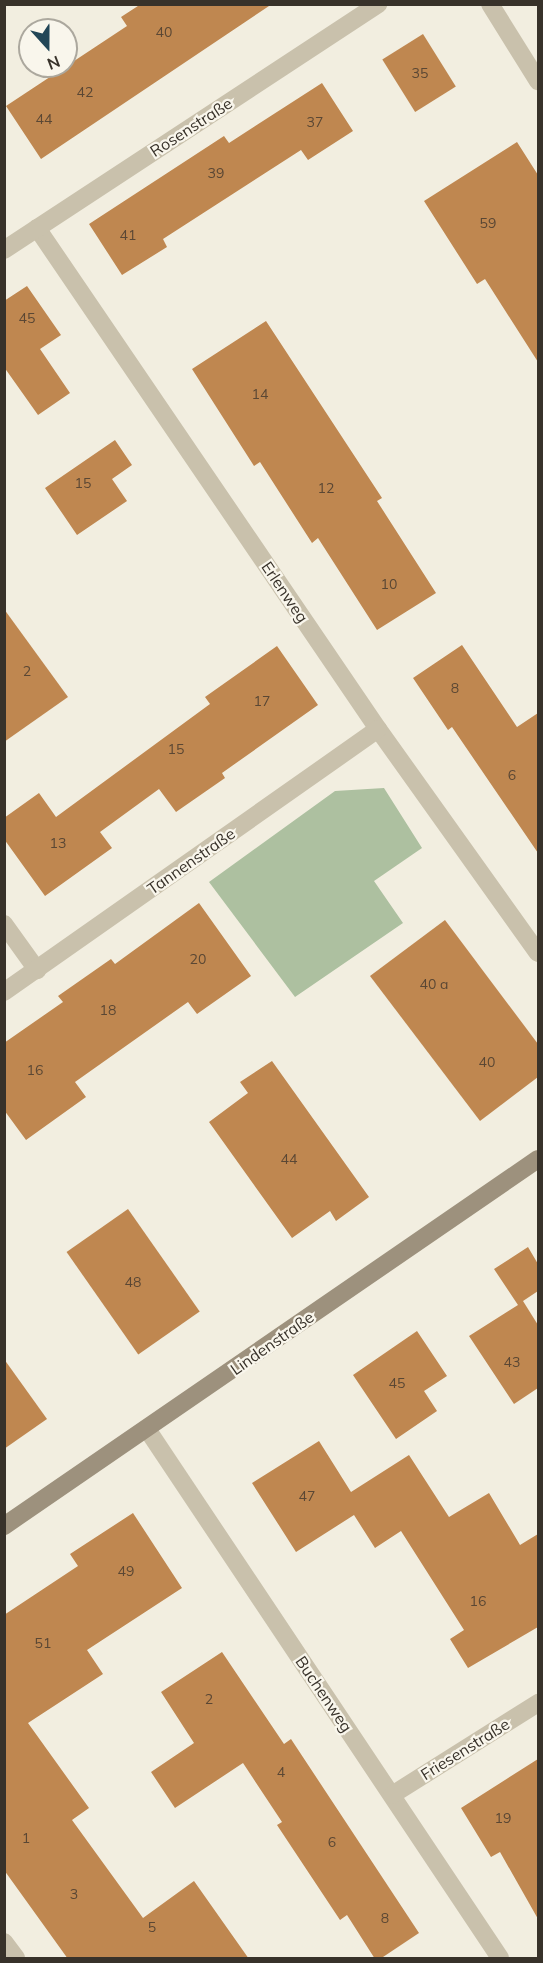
<!DOCTYPE html>
<html>
<head>
<meta charset="utf-8">
<style>
  body { margin:0 }
  #map { position:relative; width:543px; height:1963px; overflow:hidden; background:#f2eee0; font-family:Mulish,sans-serif }
  div>[style] { position:absolute }
  .green>* { inset:0; background:#adc0a0 }
  .building>* { inset:0; background:#bf8750; transform-origin:0 0 }
  .street>* { height:18px; margin:-9px; padding:0 9px; transform-origin:9px; border-radius:9px; background:#c9c1ac }
  .secondary>* { height:18px; margin:-9px; padding:0 9px; transform-origin:9px; border-radius:9px; background:#9d917d }
  span { translate:-50% -50%; white-space:nowrap; text-align:center; line-height:1.15; -webkit-text-stroke:4.5px #f9f6ec; paint-order:stroke }
  .number-label { font-size:14px; color:#5a4734 }
  .number-label span { -webkit-text-stroke-width:0 }
  .street-label { font-size:16px; color:#38322a }
  .frame { position:absolute; inset:0; border:6px solid #38322a; pointer-events:none }
  .north { position:absolute; left:18px; top:18px; width:60px; height:60px; box-sizing:border-box; background:#f9f6ec; border:2px solid #aca89e; border-radius:50%; rotate:159deg; font-size:16px; font-weight:700; line-height:24px; text-align:center; color:#38322a }
  .north::after { content:''; display:block; margin:auto; width:21px; height:27px; background:#224657; clip-path:polygon(50% 0,100% 100%,50% 72%,0 100%) }
</style>
</head>
<body>
<div id="map">
  <div class="green">
    <i style="clip-path:polygon(384px 788px,422px 848px,374px 881px,403px 923px,295px 997px,209px 882px,335px 791px)"></i>
  </div>
  <div class="building">
    <i style="clip-path:polygon(141px 4px,272px 4px,41px 159px,6px 106px,127px 26px,121px 17px)"></i>
    <i style="left:423px;top:34px;width:62px;height:48px;rotate:58deg"></i>
    <i style="clip-path:polygon(322px 83px,353px 131px,308px 160px,301px 150px,163px 239px,167px 247px,122px 275px,89px 224px,224px 136px,229px 143px)"></i>
    <i style="clip-path:polygon(517px 142px,538px 175px,538px 362px,485px 279px,477px 284px,424px 201px)"></i>
    <i style="clip-path:polygon(27px 286px,61px 335px,40px 349px,70px 393px,38px 415px,4px 367px,4px 301px)"></i>
    <i style="clip-path:polygon(266px 321px,382px 498px,377px 501px,436px 593px,377px 630px,318px 538px,312px 543px,260px 462px,254px 466px,192px 369px)"></i>
    <i style="clip-path:polygon(115px 440px,132px 465px,112px 479px,127px 501px,77px 535px,45px 488px)"></i>
    <i style="clip-path:polygon(4px 609px,68px 697px,4px 742px)"></i>
    <i style="clip-path:polygon(462px 645px,517px 727px,538px 713px,538px 853px,452px 727px,448px 730px,413px 678px)"></i>
    <i style="clip-path:polygon(277px 646px,318px 705px,222px 773px,225px 778px,176px 812px,159px 789px,100px 832px,112px 848px,45px 896px,4px 839px,4px 818px,39px 793px,56px 817px,210px 704px,205px 697px)"></i>
    <i style="clip-path:polygon(199px 903px,251px 976px,197px 1014px,188px 1002px,75px 1082px,86px 1097px,26px 1140px,4px 1110px,4px 1043px,63px 1002px,58px 996px,111px 959px,115px 964px)"></i>
    <i style="clip-path:polygon(445px 920px,538px 1044px,538px 1077px,480px 1121px,370px 976px)"></i>
    <i style="clip-path:polygon(272px 1061px,369px 1197px,336px 1221px,330px 1211px,292px 1238px,209px 1122px,248px 1093px,240px 1082px)"></i>
    <i style="left:128px;top:1209px;width:125px;height:75px;rotate:55deg"></i>
    <i style="clip-path:polygon(528px 1247px,538px 1264px,538px 1291px,523px 1301px,538px 1325px,538px 1388px,514px 1404px,469px 1336px,518px 1305px,494px 1269px)"></i>
    <i style="clip-path:polygon(417px 1331px,447px 1376px,424px 1391px,437px 1411px,396px 1439px,353px 1375px)"></i>
    <i style="clip-path:polygon(4px 1359px,47px 1419px,4px 1449px)"></i>
    <i style="clip-path:polygon(319px 1441px,351px 1492px,409px 1455px,449px 1517px,489px 1493px,520px 1545px,538px 1534px,538px 1627px,468px 1668px,450px 1639px,464px 1630px,401px 1531px,375px 1548px,354px 1515px,296px 1552px,252px 1483px)"></i>
    <i style="clip-path:polygon(133px 1513px,182px 1588px,87px 1650px,103px 1674px,28px 1723px,89px 1808px,72px 1820px,143px 1918px,194px 1881px,249px 1959px,68px 1959px,4px 1870px,4px 1615px,78px 1566px,70px 1554px)"></i>
    <i style="clip-path:polygon(222px 1652px,284px 1744px,291px 1739px,419px 1933px,380px 1959px,375px 1959px,347px 1915px,340px 1920px,277px 1825px,282px 1822px,243px 1763px,175px 1808px,151px 1772px,194px 1743px,161px 1692px)"></i>
    <i style="clip-path:polygon(538px 1759px,538px 1919px,500px 1852px,491px 1857px,461px 1808px)"></i>
  </div>
  <div class="street">
    <i style="left:490px;top:4px;width:91px;rotate:58.1deg"></i>
    <i style="left:37px;top:228px;width:606px;rotate:55.76deg"></i>
    <i style="left:378px;top:729px;width:275px;rotate:54.5deg"></i>
    <i style="left:4px;top:250px;width:448px;rotate:-33.3deg"></i>
    <i style="left:4px;top:924px;width:57px;rotate:54.3deg"></i>
    <i style="left:4px;top:992px;width:457px;rotate:-35.1deg"></i>
    <i style="left:147px;top:1429px;width:636px;rotate:56.28deg"></i>
    <i style="left:392px;top:1795px;width:173px;rotate:-32.2deg"></i>
    <i style="left:4px;top:1942px;width:20px;rotate:53deg"></i>
  </div>
  <div class="secondary">
    <i style="left:4px;top:1526px;width:648px;rotate:-34.5deg"></i>
  </div>
  <div class="number-label">
    <span style="left:164px;top:32px">40</span>
    <span style="left:420px;top:73px">35</span>
    <span style="left:85px;top:92px">42</span>
    <span style="left:44px;top:119px">44</span>
    <span style="left:315px;top:122px">37</span>
    <span style="left:216px;top:173px">39</span>
    <span style="left:488px;top:223px">59</span>
    <span style="left:128px;top:235px">41</span>
    <span style="left:27px;top:318px">45</span>
    <span style="left:260px;top:394px">14</span>
    <span style="left:83px;top:483px">15</span>
    <span style="left:326px;top:488px">12</span>
    <span style="left:389px;top:584px">10</span>
    <span style="left:27px;top:671px">2</span>
    <span style="left:455px;top:688px">8</span>
    <span style="left:262px;top:701px">17</span>
    <span style="left:176px;top:749px">15</span>
    <span style="left:512px;top:775px">6</span>
    <span style="left:58px;top:843px">13</span>
    <span style="left:198px;top:959px">20</span>
    <span style="left:434px;top:984px">40 a</span>
    <span style="left:108px;top:1010px">18</span>
    <span style="left:487px;top:1062px">40</span>
    <span style="left:35px;top:1070px">16</span>
    <span style="left:289px;top:1159px">44</span>
    <span style="left:133px;top:1282px">48</span>
    <span style="left:512px;top:1362px">43</span>
    <span style="left:397px;top:1383px">45</span>
    <span style="left:307px;top:1496px">47</span>
    <span style="left:126px;top:1571px">49</span>
    <span style="left:478px;top:1601px">16</span>
    <span style="left:43px;top:1643px">51</span>
    <span style="left:209px;top:1699px">2</span>
    <span style="left:281px;top:1772px">4</span>
    <span style="left:503px;top:1818px">19</span>
    <span style="left:26px;top:1838px">1</span>
    <span style="left:332px;top:1842px">6</span>
    <span style="left:74px;top:1894px">3</span>
    <span style="left:385px;top:1918px">8</span>
    <span style="left:152px;top:1927px">5</span>
  </div>
  <div class="street-label">
    <span style="left:191px;top:127px;rotate:-33deg">Rosenstraße</span>
    <span style="left:285px;top:592px;rotate:56deg">Erlenweg</span>
    <span style="left:191px;top:861px;rotate:-35deg">Tannenstraße</span>
    <span style="left:272px;top:1343px;rotate:-35deg">Lindenstraße</span>
    <span style="left:324px;top:1694px;rotate:56deg">Buchenweg</span>
    <span style="left:465px;top:1749px;rotate:-32deg">Friesenstraße</span>
  </div>
  <div class="frame"></div>
  <div class="north">N</div>
</div>
</body>
</html>
